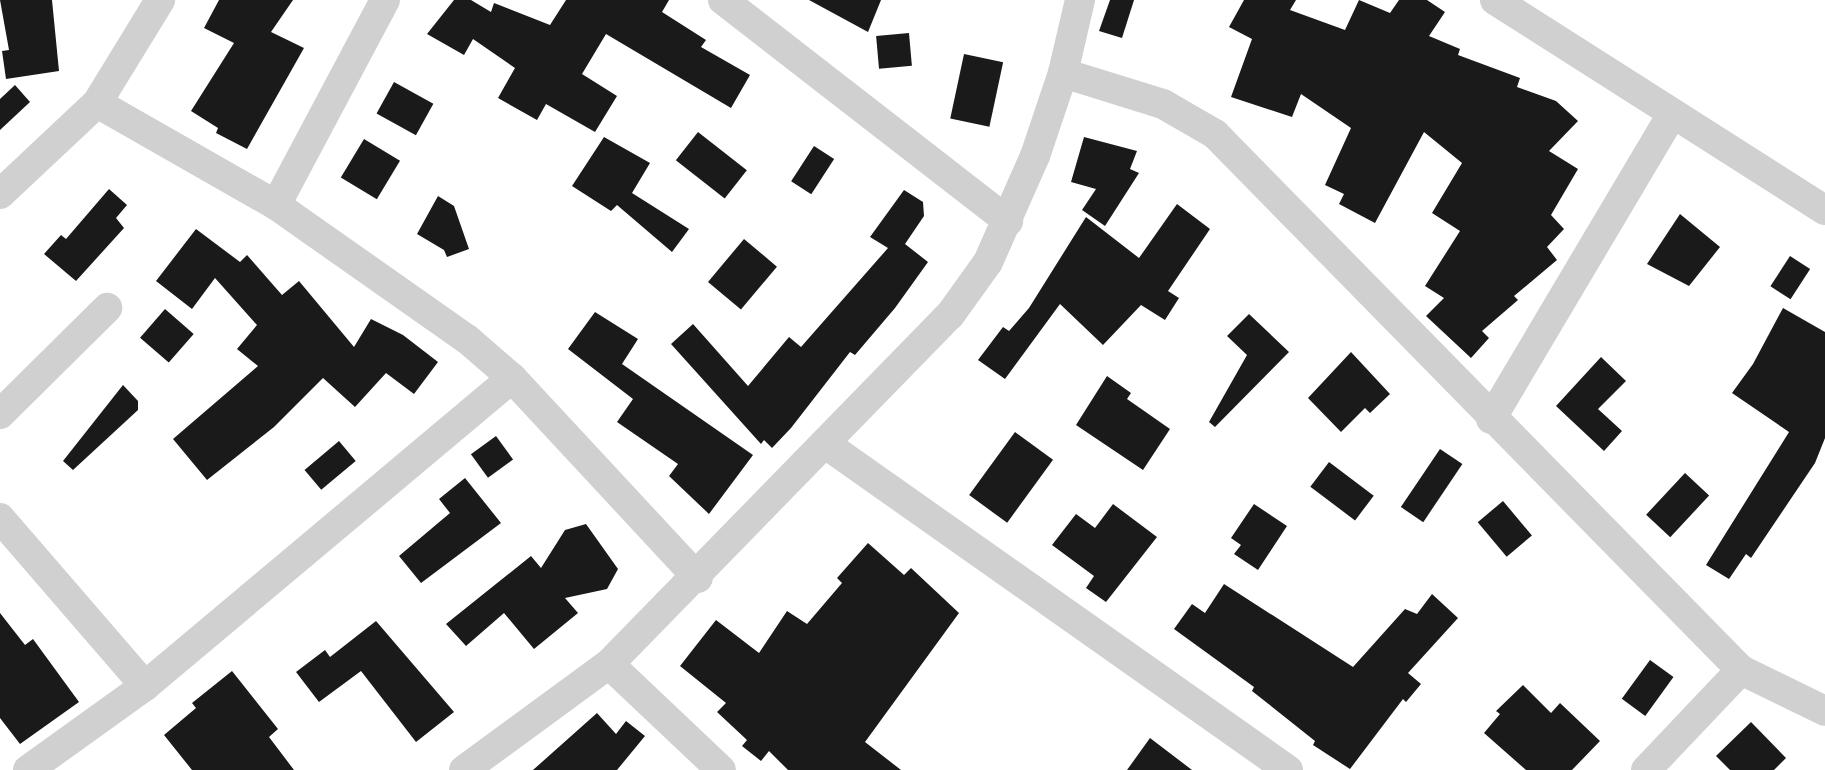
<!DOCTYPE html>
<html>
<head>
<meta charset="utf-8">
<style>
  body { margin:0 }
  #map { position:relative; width:1825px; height:770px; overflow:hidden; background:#fff; font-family:"Fira Sans",sans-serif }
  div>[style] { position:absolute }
  .building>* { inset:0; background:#1a1a1a; transform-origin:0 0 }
  .street>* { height:30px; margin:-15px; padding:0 15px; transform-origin:15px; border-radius:15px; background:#d0d0d0 }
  span { translate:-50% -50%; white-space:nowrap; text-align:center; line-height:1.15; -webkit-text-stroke:7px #fff; paint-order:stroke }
</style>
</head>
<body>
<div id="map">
  <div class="building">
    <i style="clip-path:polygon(0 0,52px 0,59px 71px,6px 79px,2px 51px,9px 50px)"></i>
    <i style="clip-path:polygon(219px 0,293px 0,271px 32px,304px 48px,247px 149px,216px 133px,218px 128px,191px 111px,234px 43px,204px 28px)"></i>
    <i style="clip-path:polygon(454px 0,471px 0,491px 12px,494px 3px,550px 25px,566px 0,669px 0,662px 12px,706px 40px,701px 47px,750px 75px,731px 108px,606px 34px,582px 74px,617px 96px,595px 132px,546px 104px,537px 120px,498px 98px,515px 68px,473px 39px,464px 55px,427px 34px)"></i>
    <i style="clip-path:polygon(809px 0,881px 0,868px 32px)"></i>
    <i style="clip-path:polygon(1110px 0,1134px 0,1122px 38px,1099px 31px)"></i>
    <i style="clip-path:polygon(1244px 0,1296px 0,1290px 10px,1345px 30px,1359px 0,1390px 13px,1399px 0,1427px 0,1445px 12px,1429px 36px,1460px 49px,1458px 55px,1520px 78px,1517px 87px,1556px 101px,1578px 121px,1549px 151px,1578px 169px,1551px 215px,1564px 229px,1547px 247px,1557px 260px,1514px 296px,1518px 300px,1482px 331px,1489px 338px,1471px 358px,1426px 316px,1444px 298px,1425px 286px,1460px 231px,1432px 213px,1462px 163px,1424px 132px,1375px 223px,1339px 204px,1344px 194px,1325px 185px,1351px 128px,1301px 94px,1292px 117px,1231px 97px,1252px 39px,1229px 27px)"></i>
    <i style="left:909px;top:33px;width:33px;height:33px;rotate:85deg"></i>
    <i style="left:964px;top:54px;width:40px;height:66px;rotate:12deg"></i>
    <i style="left:394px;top:82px;width:45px;height:36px;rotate:29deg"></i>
    <i style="clip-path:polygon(15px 85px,30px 102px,0 130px,0 99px)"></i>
    <i style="left:698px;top:132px;width:62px;height:36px;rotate:38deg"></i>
    <i style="clip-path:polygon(604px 137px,650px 163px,632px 193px,689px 229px,672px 252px,617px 205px,611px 211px,572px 186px)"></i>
    <i style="clip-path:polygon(1084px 137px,1137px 151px,1130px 169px,1139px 173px,1105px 226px,1082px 210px,1096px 189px,1071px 182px)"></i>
    <i style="left:364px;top:139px;width:42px;height:45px;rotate:31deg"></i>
    <i style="left:814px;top:146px;width:24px;height:42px;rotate:33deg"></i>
    <i style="clip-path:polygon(109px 189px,127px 205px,116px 218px,124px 228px,76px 281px,44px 254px,61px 235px,66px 239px)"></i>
    <i style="clip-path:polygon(904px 190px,923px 202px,924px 216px,905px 244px,928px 262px,895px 308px,855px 355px,850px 352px,791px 428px,772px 448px,764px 440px,761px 444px,671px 344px,693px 324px,748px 386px,789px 337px,801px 347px,888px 248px,870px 237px)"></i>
    <i style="clip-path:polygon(438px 196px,454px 206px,469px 249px,447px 257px,444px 250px,417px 234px)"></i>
    <i style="clip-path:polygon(1177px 204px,1210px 229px,1168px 291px,1179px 298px,1165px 320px,1141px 305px,1103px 345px,1060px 304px,1005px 379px,978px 360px,1003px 327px,1009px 331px,1029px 308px,1086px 217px,1139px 258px)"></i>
    <i style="clip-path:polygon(1680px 214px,1720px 247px,1689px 286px,1647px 264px)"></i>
    <i style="clip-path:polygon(196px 229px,240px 262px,247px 255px,282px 295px,299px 281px,354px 347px,371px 319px,403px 335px,438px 362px,414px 394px,386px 373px,355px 407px,323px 378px,274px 427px,207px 480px,173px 439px,258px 366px,237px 349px,257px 325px,215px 278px,192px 309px,156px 281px)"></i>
    <i style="left:744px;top:239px;width:43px;height:56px;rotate:40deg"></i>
    <i style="left:1790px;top:256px;width:24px;height:36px;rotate:33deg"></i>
    <i style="clip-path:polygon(1783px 308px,1825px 332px,1825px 438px,1815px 463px,1751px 558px,1746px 554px,1729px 579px,1706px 565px,1789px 432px,1732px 393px,1753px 364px)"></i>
    <i style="left:165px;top:309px;width:38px;height:38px;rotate:41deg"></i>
    <i style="clip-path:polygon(595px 312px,638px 339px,622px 364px,753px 455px,709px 514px,669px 476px,678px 464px,617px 422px,633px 399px,568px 349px)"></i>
    <i style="clip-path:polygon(1249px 314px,1289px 352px,1215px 427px,1209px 422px,1247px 355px,1227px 336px)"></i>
    <i style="clip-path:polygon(1351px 352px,1390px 394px,1370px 413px,1365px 408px,1341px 432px,1308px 398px)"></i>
    <i style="clip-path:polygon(1601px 357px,1626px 381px,1598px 409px,1622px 431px,1604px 451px,1556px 406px)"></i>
    <i style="clip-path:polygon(1107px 376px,1131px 393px,1127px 399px,1170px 429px,1143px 470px,1076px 425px)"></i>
    <i style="clip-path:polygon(123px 385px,138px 401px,138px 410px,73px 470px,63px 461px)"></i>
    <i style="left:1015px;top:432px;width:47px;height:78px;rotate:36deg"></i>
    <i style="left:496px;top:436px;width:29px;height:31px;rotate:54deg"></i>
    <i style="left:339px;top:441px;width:26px;height:45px;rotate:50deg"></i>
    <i style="left:1440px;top:449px;width:27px;height:70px;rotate:34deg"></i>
    <i style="left:1329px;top:462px;width:56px;height:31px;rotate:37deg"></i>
    <i style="left:1685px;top:473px;width:33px;height:57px;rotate:43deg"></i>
    <i style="clip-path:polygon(465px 478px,501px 523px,421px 583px,399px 556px,450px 513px,439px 499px)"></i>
    <i style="left:1503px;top:501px;width:45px;height:33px;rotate:50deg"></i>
    <i style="clip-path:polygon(1113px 504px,1157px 537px,1106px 602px,1086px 588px,1094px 576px,1052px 545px,1076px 514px,1095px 528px)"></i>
    <i style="clip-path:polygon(1254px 504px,1287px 526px,1258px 570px,1234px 554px,1241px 545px,1231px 538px)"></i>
    <i style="clip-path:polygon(586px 524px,618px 569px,607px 589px,565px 598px,578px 613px,534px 649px,504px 613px,466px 646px,446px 624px,531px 556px,541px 568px,565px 530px)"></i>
    <i style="clip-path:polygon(868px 543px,904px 575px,911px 568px,959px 613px,865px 742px,901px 770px,788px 770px,769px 751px,761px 761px,742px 746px,747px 740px,717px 712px,726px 703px,680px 666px,716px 620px,759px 653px,787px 611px,807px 624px,842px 583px,837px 578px)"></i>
    <i style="clip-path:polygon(1224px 584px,1353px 667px,1405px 609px,1417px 614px,1432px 594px,1458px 618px,1408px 673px,1421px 684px,1406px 702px,1403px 699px,1350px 769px,1313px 745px,1315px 741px,1252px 691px,1254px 687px,1174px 629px,1192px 604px,1205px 613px)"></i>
    <i style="clip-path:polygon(0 613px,25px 645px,33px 639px,79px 702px,20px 744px,0 718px)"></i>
    <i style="clip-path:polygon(376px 621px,454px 712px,416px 742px,361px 671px,319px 702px,296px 672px,325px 650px,330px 657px)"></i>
    <i style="left:1650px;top:660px;width:29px;height:48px;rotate:36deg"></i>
    <i style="clip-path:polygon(232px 671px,278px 729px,269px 737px,294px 770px,192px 770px,164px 735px,196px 708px,192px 703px)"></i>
    <i style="clip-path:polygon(1523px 685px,1551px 713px,1560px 703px,1600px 741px,1572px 770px,1526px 770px,1484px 733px,1500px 714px,1496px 711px)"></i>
    <i style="clip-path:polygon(597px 713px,616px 734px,626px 721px,645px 736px,617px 770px,533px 770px)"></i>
    <i style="clip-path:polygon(1751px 722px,1786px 758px,1774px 770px,1730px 770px,1716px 756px)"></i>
    <i style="clip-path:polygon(1150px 738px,1192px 770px,1127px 770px)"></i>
  </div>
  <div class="street">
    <i style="left:723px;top:0;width:361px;rotate:37.8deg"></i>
    <i style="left:1495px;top:0;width:391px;rotate:32.5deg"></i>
    <i style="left:1063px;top:73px;width:105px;rotate:17.2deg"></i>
    <i style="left:1163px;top:104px;width:60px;rotate:30deg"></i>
    <i style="left:1215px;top:134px;width:751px;rotate:45.54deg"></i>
    <i style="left:1741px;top:670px;width:93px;rotate:26deg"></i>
    <i style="left:97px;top:103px;width:206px;rotate:29.7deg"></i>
    <i style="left:276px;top:205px;width:232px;rotate:-62deg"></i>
    <i style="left:0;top:194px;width:133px;rotate:-43.2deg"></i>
    <i style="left:97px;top:103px;width:121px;rotate:-58.5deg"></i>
    <i style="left:276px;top:205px;width:233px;rotate:35.1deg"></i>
    <i style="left:467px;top:339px;width:60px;rotate:40.9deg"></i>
    <i style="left:512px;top:378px;width:273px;rotate:47.1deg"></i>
    <i style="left:0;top:414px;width:151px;rotate:-44.7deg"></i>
    <i style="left:1491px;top:419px;width:352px;rotate:-59.3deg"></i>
    <i style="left:827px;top:445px;width:564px;rotate:35.18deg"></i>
    <i style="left:0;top:518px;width:222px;rotate:49.2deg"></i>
    <i style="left:609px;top:664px;width:154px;rotate:43.4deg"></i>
    <i style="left:28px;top:770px;width:144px;rotate:-35.7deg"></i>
    <i style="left:145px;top:686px;width:479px;rotate:-40deg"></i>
    <i style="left:464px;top:770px;width:180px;rotate:-36.2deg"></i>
    <i style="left:609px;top:664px;width:488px;rotate:-45.7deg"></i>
    <i style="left:950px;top:315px;width:65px;rotate:-54.4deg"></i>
    <i style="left:988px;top:262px;width:116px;rotate:-66.1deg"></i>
    <i style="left:1035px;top:156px;width:88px;rotate:-71.4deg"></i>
    <i style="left:1063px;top:73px;width:75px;rotate:-76.9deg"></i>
    <i style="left:1646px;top:770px;width:138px;rotate:-46.5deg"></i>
  </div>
</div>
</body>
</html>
